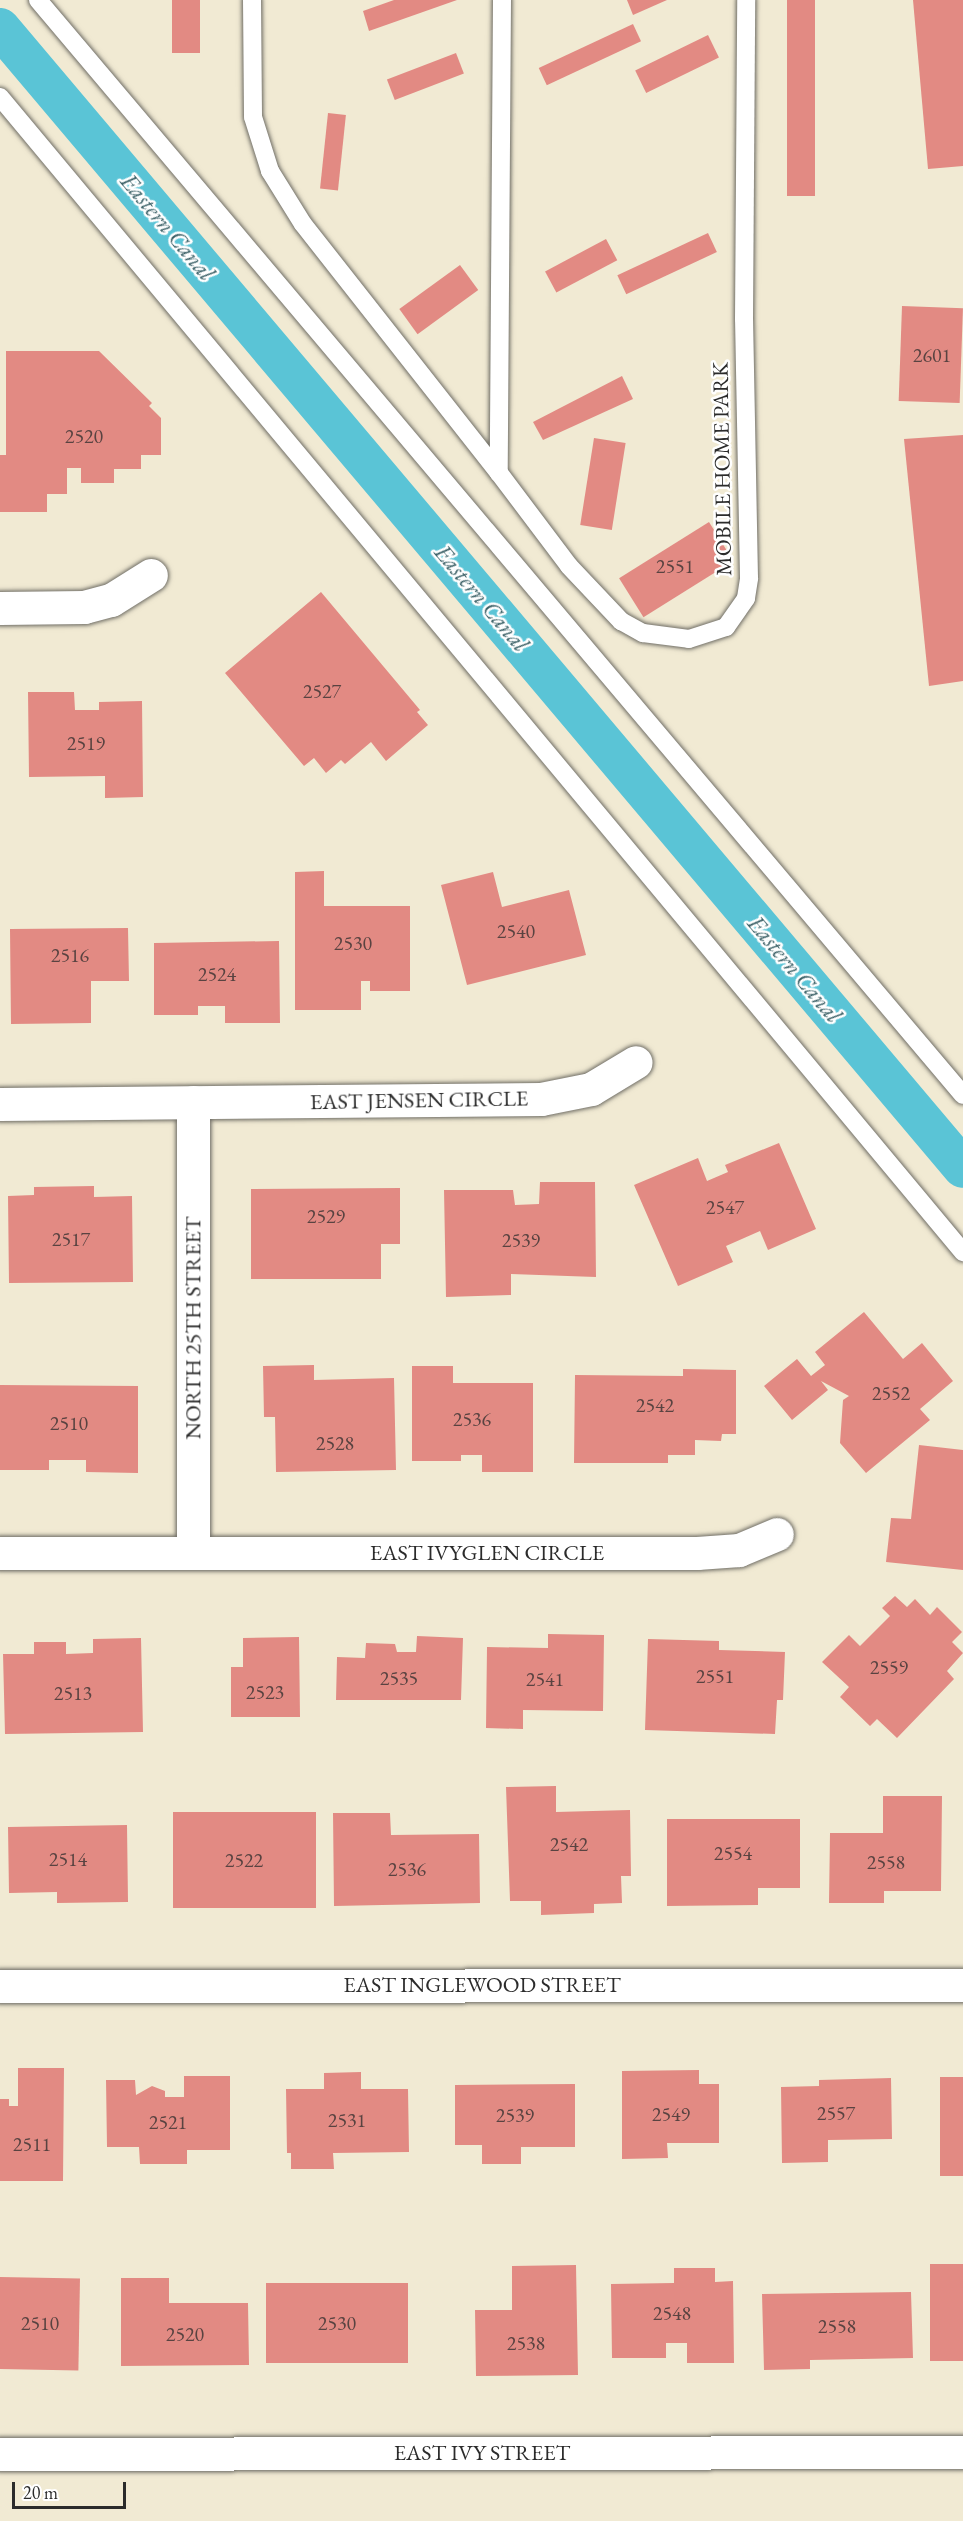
<!DOCTYPE html>
<html>
<head>
<meta charset="utf-8">
<style>
  body { margin:0 }
  #map { position:relative; width:963px; height:2521px; overflow:hidden; background:#f1ead3; font-family:"EB Garamond",serif }
  div>[style] { position:absolute }
  .canal>* { height:40px; margin:-20px; padding:0 20px; transform-origin:20px; border-radius:20px; background:#5ac4d6 }
  .building>* { inset:0; background:#e28a83; transform-origin:0 0 }
  .roads { filter:drop-shadow(0 0 2px #706e66) drop-shadow(0 0 2px #706e66) }
  .lane>* { height:18px; margin:-9px; padding:0 9px; transform-origin:9px; border-radius:9px; background:#fff }
  .street>* { height:33px; margin:-16.5px; padding:0 16.5px; transform-origin:16.5px; border-radius:16.5px; background:#fff }
  span { translate:-50% -50%; white-space:nowrap; text-align:center; line-height:1.15; -webkit-text-stroke:5px #fff; paint-order:stroke }
  .number-label { font-size:20px; color:#594341 }
  .number-label span { -webkit-text-stroke-width:0 }
  .street-label { font-size:22px; color:#2b2b2b }
  .water-label { font-size:24px; color:#3b6167; font-style:italic }
  .scale { position:absolute; left:12px; top:2482px; width:114px; height:27px; box-sizing:border-box; border:3px solid #2b2b2b; border-top:0; padding-left:8px; font-size:18px; line-height:21px; white-space:nowrap; color:#2b2b2b; -webkit-text-stroke:4px #fff; paint-order:stroke }
</style>
</head>
<body>
<div id="map">
  <div class="canal">
    <i style="left:0;top:28px;width:1492px;rotate:49.81deg"></i>
  </div>
  <div class="building">
    <i style="left:172px;top:0;width:28px;height:53px"></i>
    <i style="clip-path:polygon(394px 0,457px 0,369px 31px,363px 11px)"></i>
    <i style="clip-path:polygon(627px 0,667px 0,633px 15px)"></i>
    <i style="left:787px;top:0;width:28px;height:196px"></i>
    <i style="clip-path:polygon(913px 0,963px 0,963px 166px,928px 169px)"></i>
    <i style="left:633px;top:24px;width:19px;height:104px;rotate:65deg"></i>
    <i style="left:708px;top:35px;width:25px;height:81px;rotate:64deg"></i>
    <i style="left:456px;top:53px;width:22px;height:74px;rotate:69deg"></i>
    <i style="left:328px;top:113px;width:18px;height:76px;rotate:6deg"></i>
    <i style="left:708px;top:233px;width:21px;height:100px;rotate:65deg"></i>
    <i style="left:606px;top:239px;width:24px;height:69px;rotate:62deg"></i>
    <i style="left:460px;top:265px;width:31px;height:75px;rotate:54deg"></i>
    <i style="left:902px;top:306px;width:61px;height:95px;rotate:2deg"></i>
    <i style="clip-path:polygon(6px 351px,99px 351px,152px 403px,149px 406px,161px 418px,161px 455px,141px 455px,141px 469px,114px 469px,114px 483px,81px 483px,81px 468px,67px 468px,67px 494px,47px 494px,47px 512px,0 512px,0 455px,6px 455px)"></i>
    <i style="clip-path:polygon(622px 376px,633px 399px,543px 440px,533px 422px)"></i>
    <i style="clip-path:polygon(963px 435px,963px 681px,929px 686px,904px 439px)"></i>
    <i style="left:594px;top:438px;width:32px;height:88px;rotate:9deg"></i>
    <i style="left:709px;top:522px;width:46px;height:106px;rotate:58deg"></i>
    <i style="clip-path:polygon(321px 592px,420px 710px,417px 712px,428px 725px,386px 761px,371px 742px,345px 764px,341px 760px,326px 773px,314px 758px,304px 766px,225px 673px)"></i>
    <i style="clip-path:polygon(28px 692px,74px 692px,75px 710px,99px 710px,99px 702px,142px 701px,143px 797px,105px 798px,105px 776px,29px 777px)"></i>
    <i style="clip-path:polygon(324px 871px,324px 906px,410px 906px,410px 991px,370px 991px,370px 981px,361px 981px,361px 1010px,295px 1010px,295px 872px)"></i>
    <i style="clip-path:polygon(493px 872px,502px 907px,569px 890px,586px 955px,467px 985px,441px 885px)"></i>
    <i style="clip-path:polygon(128px 928px,129px 981px,91px 981px,91px 1023px,11px 1024px,10px 929px)"></i>
    <i style="clip-path:polygon(279px 941px,280px 1023px,225px 1023px,225px 1006px,198px 1006px,198px 1015px,154px 1015px,154px 943px)"></i>
    <i style="clip-path:polygon(779px 1143px,816px 1229px,768px 1250px,760px 1231px,726px 1246px,733px 1262px,678px 1286px,634px 1185px,698px 1158px,707px 1181px,728px 1172px,725px 1165px)"></i>
    <i style="clip-path:polygon(540px 1182px,595px 1182px,596px 1277px,511px 1274px,511px 1295px,446px 1297px,444px 1190px,513px 1190px,515px 1205px,539px 1204px)"></i>
    <i style="clip-path:polygon(94px 1186px,94px 1197px,132px 1196px,133px 1282px,9px 1283px,8px 1196px,34px 1195px,34px 1187px)"></i>
    <i style="clip-path:polygon(400px 1188px,400px 1244px,381px 1244px,381px 1279px,251px 1279px,251px 1189px)"></i>
    <i style="clip-path:polygon(864px 1312px,903px 1359px,922px 1343px,953px 1381px,920px 1409px,930px 1420px,866px 1473px,840px 1443px,843px 1400px,849px 1396px,821px 1381px,828px 1390px,792px 1420px,764px 1386px,797px 1359px,811px 1376px,825px 1365px,815px 1352px)"></i>
    <i style="clip-path:polygon(314px 1365px,314px 1380px,394px 1378px,396px 1470px,276px 1472px,275px 1417px,264px 1417px,263px 1366px)"></i>
    <i style="clip-path:polygon(412px 1366px,453px 1366px,453px 1383px,533px 1383px,533px 1472px,482px 1472px,482px 1455px,461px 1455px,461px 1461px,412px 1461px)"></i>
    <i style="clip-path:polygon(683px 1369px,736px 1370px,736px 1434px,722px 1434px,721px 1441px,695px 1440px,695px 1455px,668px 1455px,668px 1463px,574px 1463px,575px 1375px,683px 1376px)"></i>
    <i style="clip-path:polygon(0 1385px,138px 1386px,138px 1473px,86px 1472px,86px 1460px,49px 1460px,49px 1470px,0 1470px)"></i>
    <i style="clip-path:polygon(919px 1445px,963px 1450px,963px 1570px,886px 1562px,891px 1518px,911px 1519px)"></i>
    <i style="clip-path:polygon(895px 1596px,907px 1607px,915px 1599px,930px 1615px,937px 1607px,962px 1632px,952px 1642px,963px 1653px,947px 1671px,954px 1679px,897px 1738px,877px 1719px,870px 1726px,840px 1697px,849px 1687px,822px 1662px,849px 1635px,860px 1646px,890px 1616px,882px 1608px)"></i>
    <i style="clip-path:polygon(548px 1634px,604px 1635px,603px 1711px,523px 1710px,523px 1729px,486px 1728px,487px 1647px,548px 1648px)"></i>
    <i style="clip-path:polygon(417px 1636px,463px 1638px,461px 1700px,336px 1700px,337px 1657px,365px 1658px,366px 1643px,395px 1644px,397px 1652px,416px 1652px)"></i>
    <i style="clip-path:polygon(299px 1637px,300px 1717px,231px 1717px,231px 1667px,243px 1667px,243px 1638px)"></i>
    <i style="clip-path:polygon(141px 1638px,143px 1732px,5px 1734px,3px 1654px,34px 1654px,34px 1642px,66px 1642px,66px 1654px,93px 1653px,93px 1639px)"></i>
    <i style="clip-path:polygon(648px 1639px,719px 1641px,719px 1650px,785px 1652px,783px 1700px,777px 1700px,775px 1734px,645px 1730px)"></i>
    <i style="clip-path:polygon(556px 1786px,556px 1812px,630px 1810px,631px 1876px,621px 1876px,622px 1903px,594px 1904px,594px 1913px,541px 1915px,541px 1901px,510px 1901px,506px 1787px)"></i>
    <i style="clip-path:polygon(883px 1796px,942px 1796px,941px 1891px,884px 1891px,884px 1903px,829px 1903px,830px 1833px,883px 1833px)"></i>
    <i style="left:173px;top:1812px;width:143px;height:96px"></i>
    <i style="clip-path:polygon(333px 1813px,390px 1813px,391px 1835px,479px 1834px,480px 1903px,334px 1906px)"></i>
    <i style="clip-path:polygon(667px 1819px,800px 1819px,800px 1888px,758px 1888px,758px 1905px,667px 1906px)"></i>
    <i style="clip-path:polygon(127px 1825px,128px 1902px,57px 1903px,57px 1892px,9px 1893px,8px 1827px)"></i>
    <i style="clip-path:polygon(18px 2068px,64px 2068px,63px 2181px,0 2181px,0 2099px,9px 2099px,9px 2106px,18px 2106px)"></i>
    <i style="clip-path:polygon(699px 2070px,699px 2084px,719px 2084px,719px 2143px,667px 2143px,668px 2158px,622px 2159px,622px 2071px)"></i>
    <i style="clip-path:polygon(361px 2072px,361px 2089px,408px 2089px,409px 2152px,333px 2153px,334px 2169px,291px 2169px,291px 2153px,287px 2153px,286px 2089px,324px 2089px,324px 2073px)"></i>
    <i style="clip-path:polygon(184px 2076px,230px 2076px,230px 2150px,187px 2150px,187px 2164px,140px 2164px,139px 2147px,107px 2147px,106px 2080px,135px 2080px,136px 2095px,152px 2086px,165px 2091px,165px 2097px,184px 2097px)"></i>
    <i style="left:940px;top:2077px;width:23px;height:99px"></i>
    <i style="clip-path:polygon(891px 2078px,892px 2139px,828px 2140px,828px 2162px,782px 2163px,781px 2087px,819px 2086px,819px 2080px)"></i>
    <i style="clip-path:polygon(575px 2084px,575px 2147px,521px 2147px,521px 2164px,482px 2164px,482px 2145px,455px 2145px,455px 2085px)"></i>
    <i style="left:930px;top:2264px;width:33px;height:97px"></i>
    <i style="clip-path:polygon(576px 2265px,578px 2375px,476px 2376px,475px 2310px,512px 2310px,512px 2266px)"></i>
    <i style="clip-path:polygon(674px 2268px,715px 2268px,715px 2282px,733px 2281px,734px 2363px,687px 2363px,687px 2343px,666px 2343px,666px 2358px,612px 2358px,611px 2284px,674px 2283px)"></i>
    <i style="left:0;top:2277px;width:80px;height:92px;rotate:1deg"></i>
    <i style="clip-path:polygon(121px 2278px,169px 2278px,169px 2303px,248px 2303px,249px 2365px,121px 2366px)"></i>
    <i style="left:266px;top:2283px;width:142px;height:80px"></i>
    <i style="clip-path:polygon(911px 2292px,913px 2358px,810px 2360px,810px 2369px,764px 2370px,762px 2294px)"></i>
  </div>
  <div class="roads">
    <div class="lane">
      <i style="left:38px;top:0;width:1433px;rotate:49.81deg"></i>
      <i style="left:252px;top:0;width:117px;rotate:89.5deg"></i>
      <i style="left:253px;top:117px;width:57px;rotate:72.5deg"></i>
      <i style="left:270px;top:171px;width:62px;rotate:58.1deg"></i>
      <i style="left:303px;top:224px;width:317px;rotate:51.8deg"></i>
      <i style="left:502px;top:0;width:473px;rotate:90.4deg"></i>
      <i style="left:499px;top:473px;width:116px;rotate:53deg"></i>
      <i style="left:569px;top:566px;width:76px;rotate:46.6deg"></i>
      <i style="left:621px;top:621px;width:25px;rotate:29deg"></i>
      <i style="left:643px;top:633px;width:46px;rotate:7.4deg"></i>
      <i style="left:689px;top:639px;width:39px;rotate:-18deg"></i>
      <i style="left:726px;top:627px;width:35px;rotate:-55deg"></i>
      <i style="left:746px;top:598px;width:20px;rotate:-81deg"></i>
      <i style="left:749px;top:578px;width:259px;rotate:-91.1deg"></i>
      <i style="left:744px;top:319px;width:319px;rotate:-89.6deg"></i>
      <i style="left:0;top:97px;width:1504px;rotate:50.18deg"></i>
    </div>
    <div class="street">
      <i style="left:0;top:608px;width:84px;rotate:-0.7deg"></i>
      <i style="left:84px;top:607px;width:28px;rotate:-15deg"></i>
      <i style="left:111px;top:600px;width:47px;rotate:-32deg"></i>
      <i style="left:0;top:1104px;width:541px;rotate:-0.53deg"></i>
      <i style="left:541px;top:1099px;width:51px;rotate:-11.3deg"></i>
      <i style="left:591px;top:1089px;width:52px;rotate:-31deg"></i>
      <i style="left:0;top:1553px;width:697px"></i>
      <i style="left:697px;top:1553px;width:42px;rotate:-4.1deg"></i>
      <i style="left:739px;top:1550px;width:41px;rotate:-22.8deg"></i>
      <i style="left:193px;top:1553px;width:451px;rotate:-90deg"></i>
      <i style="left:0;top:1986px;width:963px;rotate:-0.06deg"></i>
      <i style="left:0;top:2454px;width:963px;rotate:-0.12deg"></i>
    </div>
  </div>
  <div class="number-label">
    <span style="left:932px;top:355px">2601</span>
    <span style="left:84px;top:436px">2520</span>
    <span style="left:675px;top:566px">2551</span>
    <span style="left:322px;top:691px">2527</span>
    <span style="left:86px;top:743px">2519</span>
    <span style="left:516px;top:931px">2540</span>
    <span style="left:353px;top:943px">2530</span>
    <span style="left:70px;top:955px">2516</span>
    <span style="left:217px;top:974px">2524</span>
    <span style="left:725px;top:1207px">2547</span>
    <span style="left:326px;top:1216px">2529</span>
    <span style="left:71px;top:1239px">2517</span>
    <span style="left:521px;top:1240px">2539</span>
    <span style="left:891px;top:1393px">2552</span>
    <span style="left:655px;top:1405px">2542</span>
    <span style="left:472px;top:1419px">2536</span>
    <span style="left:69px;top:1423px">2510</span>
    <span style="left:335px;top:1443px">2528</span>
    <span style="left:889px;top:1667px">2559</span>
    <span style="left:715px;top:1676px">2551</span>
    <span style="left:399px;top:1678px">2535</span>
    <span style="left:545px;top:1679px">2541</span>
    <span style="left:265px;top:1692px">2523</span>
    <span style="left:73px;top:1693px">2513</span>
    <span style="left:569px;top:1844px">2542</span>
    <span style="left:733px;top:1853px">2554</span>
    <span style="left:68px;top:1859px">2514</span>
    <span style="left:244px;top:1860px">2522</span>
    <span style="left:886px;top:1862px">2558</span>
    <span style="left:407px;top:1869px">2536</span>
    <span style="left:836px;top:2113px">2557</span>
    <span style="left:671px;top:2114px">2549</span>
    <span style="left:515px;top:2115px">2539</span>
    <span style="left:347px;top:2120px">2531</span>
    <span style="left:168px;top:2122px">2521</span>
    <span style="left:32px;top:2144px">2511</span>
    <span style="left:672px;top:2313px">2548</span>
    <span style="left:40px;top:2323px">2510</span>
    <span style="left:337px;top:2323px">2530</span>
    <span style="left:837px;top:2326px">2558</span>
    <span style="left:185px;top:2334px">2520</span>
    <span style="left:526px;top:2343px">2538</span>
  </div>
  <div class="street-label">
    <span style="left:722px;top:469px;rotate:-91deg">MOBILE HOME PARK</span>
    <span style="left:419px;top:1100px;rotate:-1deg">EAST JENSEN CIRCLE</span>
    <span style="left:193px;top:1328px;rotate:-90deg">NORTH 25TH STREET</span>
    <span style="left:487px;top:1553px">EAST IVYGLEN CIRCLE</span>
    <span style="left:482px;top:1985px">EAST INGLEWOOD STREET</span>
    <span style="left:482px;top:2453px">EAST IVY STREET</span>
  </div>
  <div class="water-label">
    <span style="left:168px;top:227px;rotate:50deg">Eastern Canal</span>
    <span style="left:482px;top:598px;rotate:50deg">Eastern Canal</span>
    <span style="left:795px;top:969px;rotate:50deg">Eastern Canal</span>
  </div>
  <div class="scale">20 m</div>
</div>
</body>
</html>
